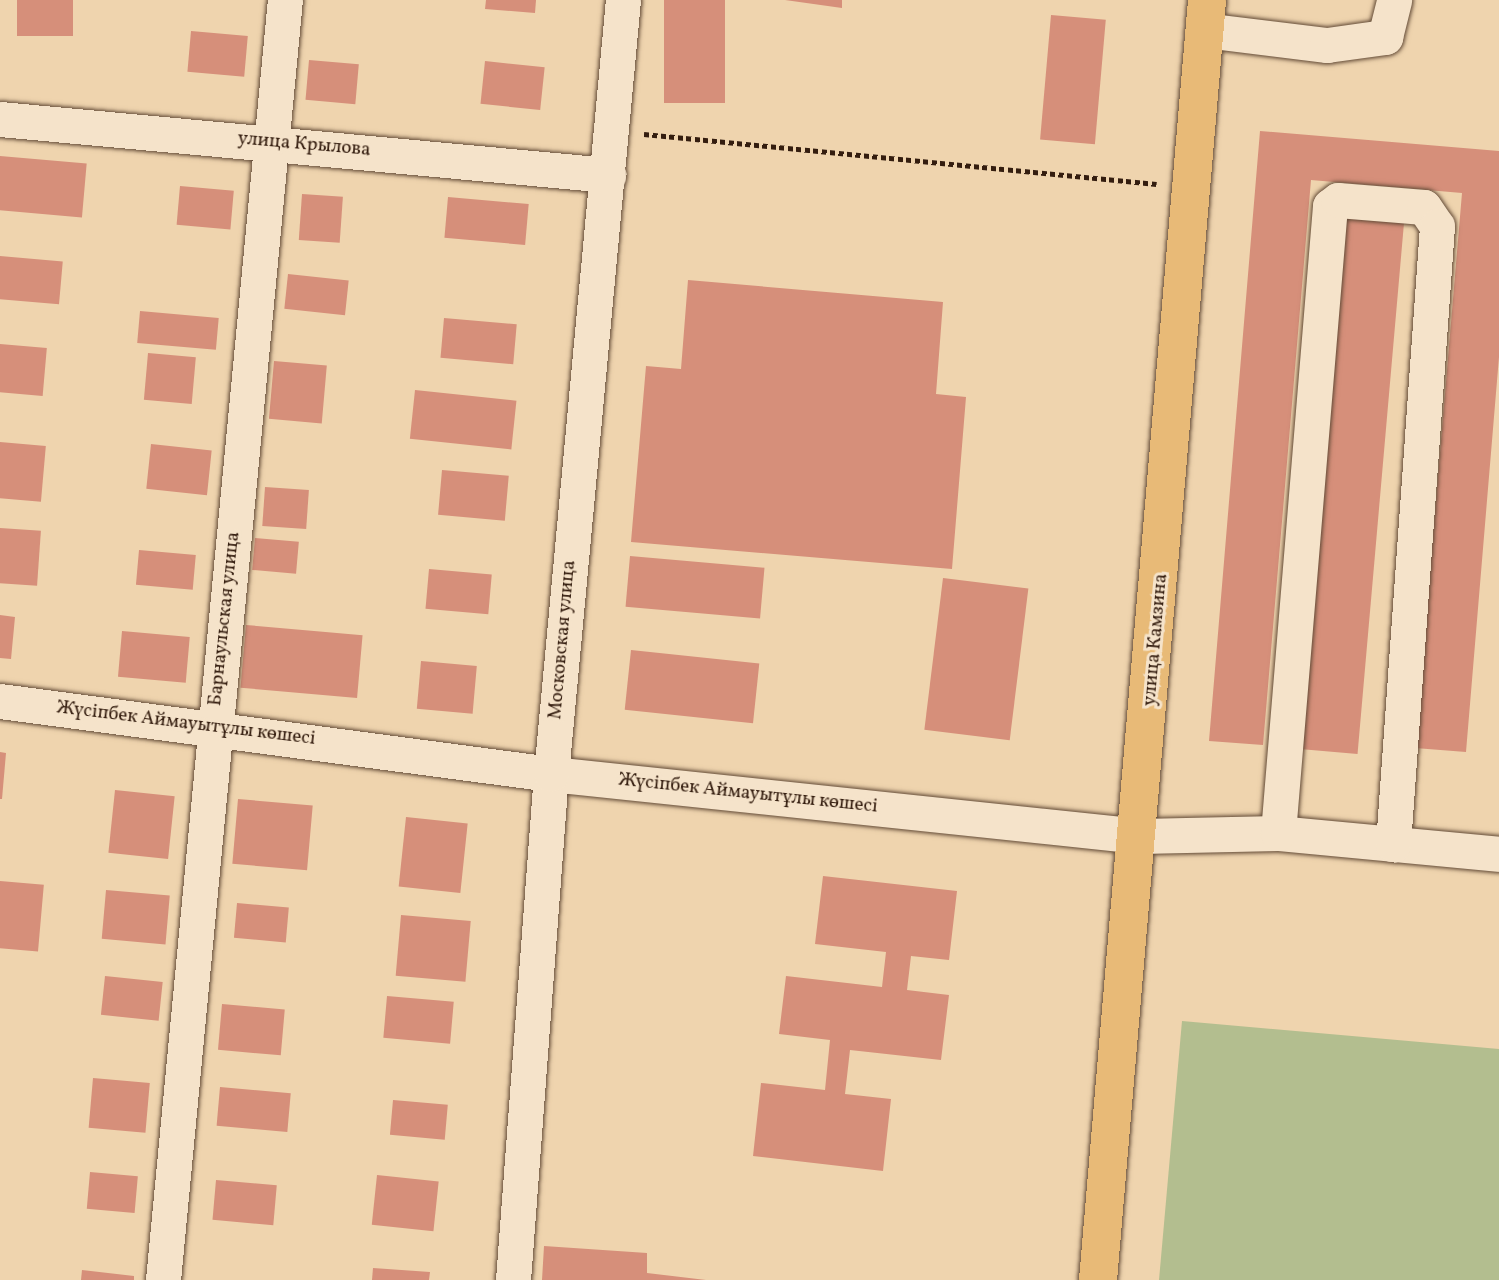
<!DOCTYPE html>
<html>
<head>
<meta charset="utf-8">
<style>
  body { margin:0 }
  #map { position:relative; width:1499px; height:1280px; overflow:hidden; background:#efd4ae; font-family:Vollkorn,serif }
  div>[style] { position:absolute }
  .green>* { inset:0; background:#b3be8f }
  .building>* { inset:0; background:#d68f7a; transform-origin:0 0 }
  .path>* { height:4.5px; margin-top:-2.25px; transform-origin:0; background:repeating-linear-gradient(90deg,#341d0f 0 5px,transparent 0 8.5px) }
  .roads { filter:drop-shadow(0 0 2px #634b37) drop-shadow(0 0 2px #634b37) }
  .minor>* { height:35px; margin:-17.5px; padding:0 17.5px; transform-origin:17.5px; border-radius:17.5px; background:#f5e3ca }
  .major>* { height:38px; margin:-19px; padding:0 19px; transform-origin:19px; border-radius:19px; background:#e8ba77 }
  span { translate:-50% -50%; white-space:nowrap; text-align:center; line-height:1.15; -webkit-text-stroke:6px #f5e3ca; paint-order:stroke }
  .street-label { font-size:19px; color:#341d0f }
</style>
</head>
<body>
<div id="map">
  <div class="green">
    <i style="clip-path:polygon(1182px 1021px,1499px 1049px,1499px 1280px,1159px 1280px)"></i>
  </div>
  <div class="building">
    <i style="left:17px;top:0;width:56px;height:36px"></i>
    <i style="clip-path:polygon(486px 0,536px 0,535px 13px,485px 9px)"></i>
    <i style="left:664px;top:0;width:61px;height:103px"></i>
    <i style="clip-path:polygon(785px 0,842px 0,842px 8px)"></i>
    <i style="left:1051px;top:15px;width:55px;height:125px;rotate:5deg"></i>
    <i style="left:191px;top:31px;width:57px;height:41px;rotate:5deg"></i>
    <i style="left:309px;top:60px;width:50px;height:40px;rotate:5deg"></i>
    <i style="left:485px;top:61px;width:60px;height:43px;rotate:6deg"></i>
    <i style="clip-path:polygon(1260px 131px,1499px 151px,1499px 357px,1466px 752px,1415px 748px,1462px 193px,1311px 180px,1263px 745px,1209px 741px)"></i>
    <i style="left:0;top:156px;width:87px;height:54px;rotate:5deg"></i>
    <i style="left:180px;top:186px;width:54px;height:39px;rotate:5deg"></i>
    <i style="left:302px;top:194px;width:41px;height:46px;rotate:4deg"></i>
    <i style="left:448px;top:197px;width:81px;height:41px;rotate:5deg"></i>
    <i style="left:1347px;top:209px;width:58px;height:542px;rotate:5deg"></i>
    <i style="left:0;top:256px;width:63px;height:43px;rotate:5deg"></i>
    <i style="left:288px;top:274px;width:61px;height:35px;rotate:6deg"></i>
    <i style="clip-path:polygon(688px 280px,943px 302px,936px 394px,966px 397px,952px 569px,631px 542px,646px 366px,681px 369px)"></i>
    <i style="left:140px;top:311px;width:79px;height:32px;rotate:5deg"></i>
    <i style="left:444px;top:318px;width:73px;height:40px;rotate:5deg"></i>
    <i style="left:0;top:344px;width:47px;height:48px;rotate:5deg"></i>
    <i style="left:148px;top:353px;width:48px;height:47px;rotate:5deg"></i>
    <i style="left:274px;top:361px;width:53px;height:58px;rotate:5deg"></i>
    <i style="left:415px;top:390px;width:102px;height:49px;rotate:6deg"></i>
    <i style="left:0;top:442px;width:46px;height:56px;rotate:5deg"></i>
    <i style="left:151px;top:444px;width:61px;height:45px;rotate:6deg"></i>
    <i style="left:442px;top:470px;width:67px;height:45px;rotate:5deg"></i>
    <i style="left:265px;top:487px;width:44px;height:39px;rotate:4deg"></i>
    <i style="left:0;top:528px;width:41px;height:55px;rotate:4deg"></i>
    <i style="left:255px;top:538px;width:44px;height:32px;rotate:5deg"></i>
    <i style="left:139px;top:550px;width:57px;height:35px;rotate:5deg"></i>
    <i style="left:630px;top:556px;width:135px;height:51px;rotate:5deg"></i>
    <i style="left:429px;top:569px;width:63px;height:40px;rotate:5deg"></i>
    <i style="left:943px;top:578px;width:86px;height:153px;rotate:7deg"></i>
    <i style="clip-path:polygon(0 615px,15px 617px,11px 659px,0 658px)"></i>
    <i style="left:246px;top:625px;width:117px;height:63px;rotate:5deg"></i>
    <i style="left:122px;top:631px;width:68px;height:46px;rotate:5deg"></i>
    <i style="left:631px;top:650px;width:129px;height:60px;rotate:6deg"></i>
    <i style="left:421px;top:661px;width:56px;height:48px;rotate:5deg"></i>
    <i style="clip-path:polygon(0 752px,6px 753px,2px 799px,0 799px)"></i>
    <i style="left:115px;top:790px;width:60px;height:63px;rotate:6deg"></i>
    <i style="left:238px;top:799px;width:75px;height:65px;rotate:5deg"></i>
    <i style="left:406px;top:817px;width:62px;height:70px;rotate:6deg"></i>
    <i style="clip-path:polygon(823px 876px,957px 891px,949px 960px,911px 956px,907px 990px,949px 995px,941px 1060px,850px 1050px,845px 1094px,891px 1099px,883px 1171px,753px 1156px,761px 1083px,825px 1090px,830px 1040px,779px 1034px,786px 976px,882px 987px,886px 952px,815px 944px)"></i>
    <i style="left:0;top:881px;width:44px;height:67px;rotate:5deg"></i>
    <i style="left:106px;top:890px;width:64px;height:49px;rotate:5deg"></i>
    <i style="left:237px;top:903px;width:52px;height:35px;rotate:5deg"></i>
    <i style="left:401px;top:915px;width:70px;height:61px;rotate:5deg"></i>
    <i style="left:105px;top:976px;width:58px;height:39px;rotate:6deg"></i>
    <i style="left:387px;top:996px;width:67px;height:42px;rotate:5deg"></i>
    <i style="left:222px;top:1004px;width:63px;height:46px;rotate:5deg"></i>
    <i style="left:93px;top:1078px;width:57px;height:50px;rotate:5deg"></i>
    <i style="left:220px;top:1087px;width:71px;height:39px;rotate:5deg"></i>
    <i style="left:393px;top:1100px;width:55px;height:35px;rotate:5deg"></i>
    <i style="left:90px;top:1172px;width:48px;height:37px;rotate:5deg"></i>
    <i style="left:377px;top:1175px;width:62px;height:50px;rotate:6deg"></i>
    <i style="left:216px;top:1180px;width:61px;height:40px;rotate:5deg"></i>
    <i style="clip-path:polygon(544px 1246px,647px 1253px,647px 1273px,706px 1280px,542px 1280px)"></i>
    <i style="clip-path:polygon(373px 1268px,430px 1272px,429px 1280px,372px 1280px)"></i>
    <i style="clip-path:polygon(82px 1270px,134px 1276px,134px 1280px,81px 1280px)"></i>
  </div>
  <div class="path">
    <i style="left:644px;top:134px;width:515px;rotate:5.57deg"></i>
  </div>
  <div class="roads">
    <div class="minor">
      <i style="left:1204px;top:30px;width:124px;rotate:7deg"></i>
      <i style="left:1327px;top:45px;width:59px;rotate:-7.9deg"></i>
      <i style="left:1385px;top:37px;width:38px;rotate:-76deg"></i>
      <i style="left:0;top:119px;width:611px;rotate:5.26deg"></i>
      <i style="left:0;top:701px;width:556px;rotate:7.55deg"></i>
      <i style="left:551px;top:774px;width:592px;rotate:6.01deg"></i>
      <i style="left:1140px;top:836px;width:138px;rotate:-1.2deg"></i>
      <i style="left:1278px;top:833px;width:222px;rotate:5.4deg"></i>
      <i style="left:1278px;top:833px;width:629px;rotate:-85.26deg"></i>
      <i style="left:1330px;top:206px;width:10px;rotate:-37deg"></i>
      <i style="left:1338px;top:200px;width:86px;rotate:4.7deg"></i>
      <i style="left:1424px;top:207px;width:23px;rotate:56deg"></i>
      <i style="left:1437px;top:226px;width:620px;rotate:94.07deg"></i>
      <i style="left:163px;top:1280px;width:1286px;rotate:-84.56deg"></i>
      <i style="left:513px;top:1280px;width:507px;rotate:-85.71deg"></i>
      <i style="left:551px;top:774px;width:777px;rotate:-84.69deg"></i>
    </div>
    <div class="major">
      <i style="left:1098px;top:1280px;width:1285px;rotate:-85.13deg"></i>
    </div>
  </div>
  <div class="street-label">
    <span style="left:304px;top:145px;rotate:5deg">улица Крылова</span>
    <span style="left:225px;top:619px;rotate:-84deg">Барнаульская улица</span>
    <span style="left:563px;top:640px;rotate:-85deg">Московская улица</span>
    <span style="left:1156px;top:640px;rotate:-85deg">улица Камзина</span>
    <span style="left:186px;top:724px;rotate:7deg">Жүсіпбек Аймауытұлы көшесі</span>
    <span style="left:748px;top:794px;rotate:6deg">Жүсіпбек Аймауытұлы көшесі</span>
  </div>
</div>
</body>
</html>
